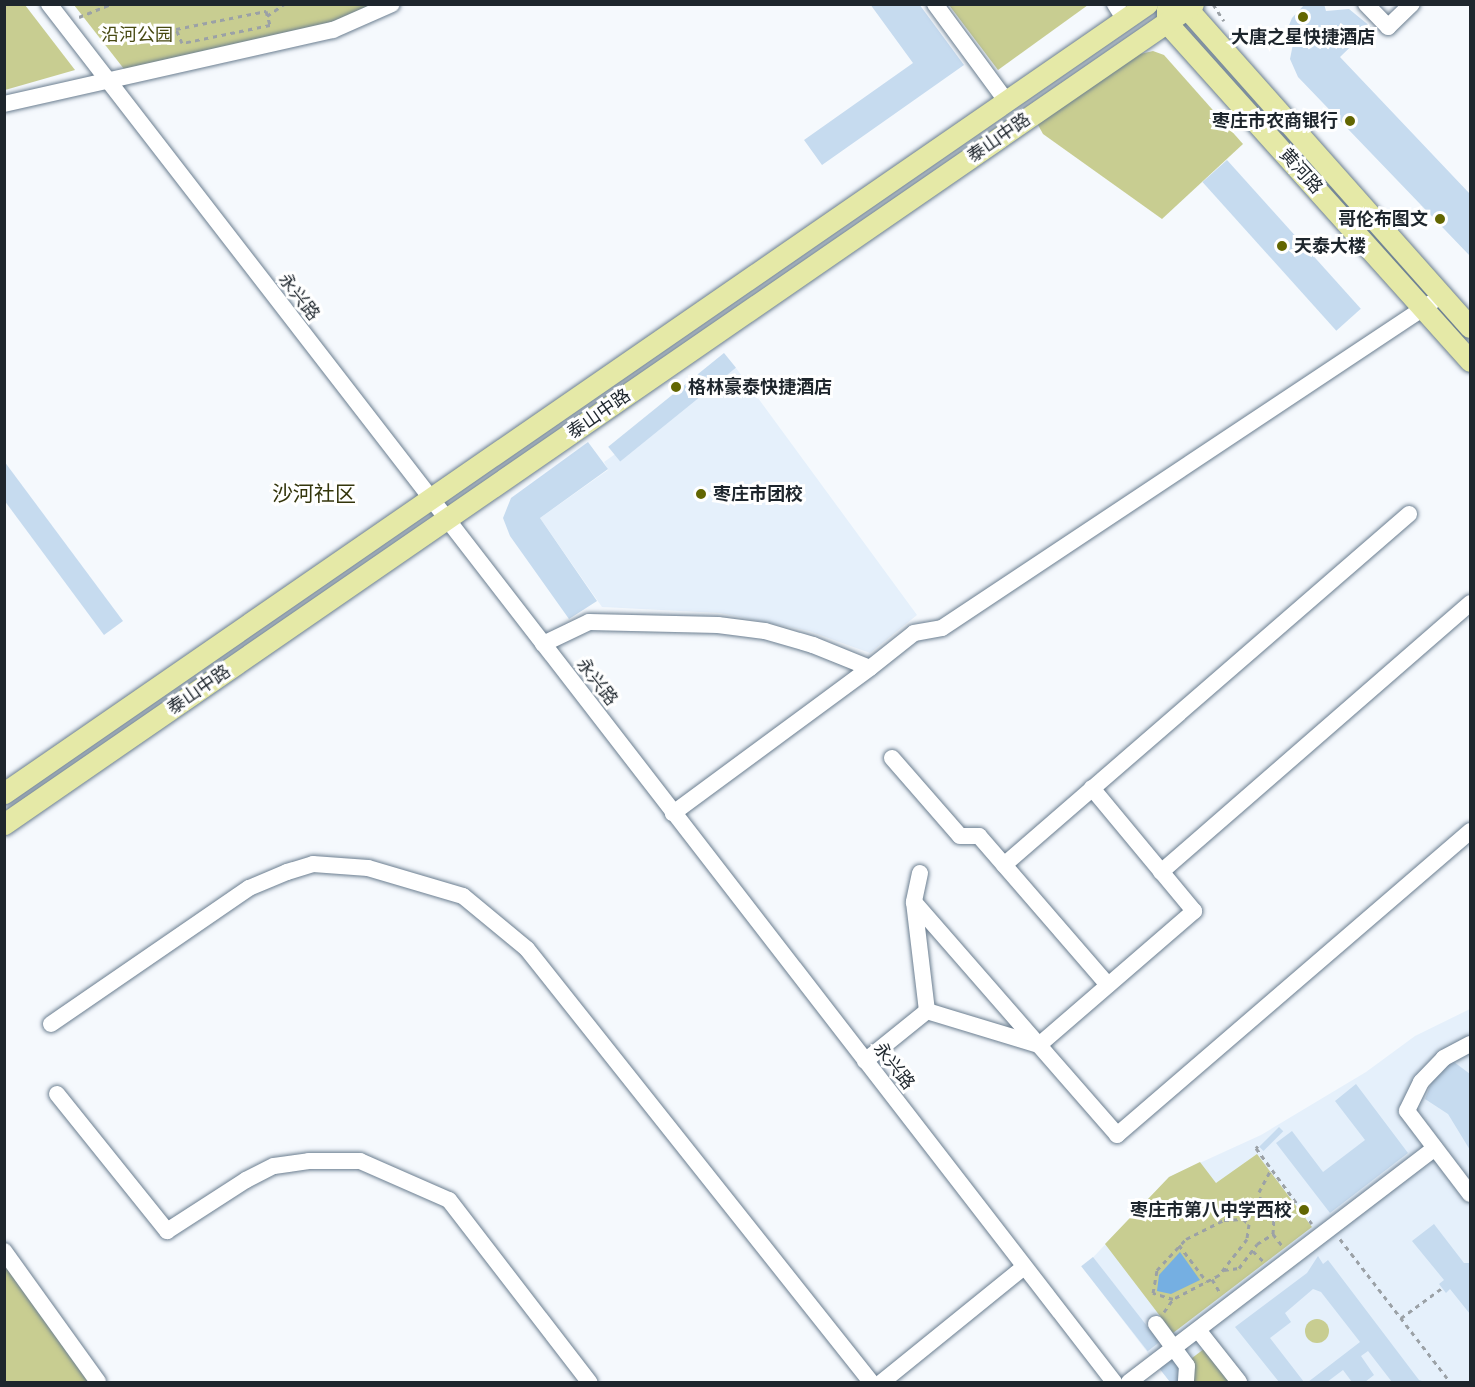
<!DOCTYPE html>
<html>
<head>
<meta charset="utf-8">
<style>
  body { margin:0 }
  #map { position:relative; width:1475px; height:1387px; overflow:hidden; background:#f5f9fd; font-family:Inter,"Noto Sans SC",sans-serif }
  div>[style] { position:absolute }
  .built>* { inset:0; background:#e5f0fb }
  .green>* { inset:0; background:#c8cd91 }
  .round { border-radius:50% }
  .water>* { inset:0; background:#75afe2 }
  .building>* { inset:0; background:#c6dbef; transform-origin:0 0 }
  .path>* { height:3px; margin-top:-1.5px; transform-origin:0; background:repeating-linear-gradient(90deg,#9ba1a6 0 4.5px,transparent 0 9px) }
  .roads { filter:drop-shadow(0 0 2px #6b7e90) drop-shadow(0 0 2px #6b7e90) }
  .minor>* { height:16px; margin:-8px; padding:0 8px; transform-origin:8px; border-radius:8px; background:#fff }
  .major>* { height:21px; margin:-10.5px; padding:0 10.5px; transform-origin:10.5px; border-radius:10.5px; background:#e5e9a7 }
  .dots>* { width:16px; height:16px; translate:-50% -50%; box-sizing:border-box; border:3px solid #fff; border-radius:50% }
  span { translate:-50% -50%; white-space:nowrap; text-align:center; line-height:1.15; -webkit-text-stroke:6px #fff; paint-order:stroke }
  .park-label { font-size:18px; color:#474912 }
  .poi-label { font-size:18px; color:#1e262d; font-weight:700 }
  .right { translate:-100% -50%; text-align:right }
  .left { translate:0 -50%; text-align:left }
  .street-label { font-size:18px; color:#1e262d }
  .quarter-label { font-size:21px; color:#33350b }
  .frame { position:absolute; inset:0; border:6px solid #1e262d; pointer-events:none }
</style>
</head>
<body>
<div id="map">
  <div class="built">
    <i style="clip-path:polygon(736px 368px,917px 615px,870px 653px,809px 631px,720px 613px,602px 607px,540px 518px,608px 470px,604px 462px)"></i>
    <i style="clip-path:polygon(1470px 1009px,1470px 1382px,1170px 1382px,1083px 1268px,1169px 1177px,1261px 1135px,1366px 1072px,1415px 1036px)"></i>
  </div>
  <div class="green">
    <i style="clip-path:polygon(5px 4px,25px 5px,75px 70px,5px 90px)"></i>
    <i style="clip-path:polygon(74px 5px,374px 5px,332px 24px,124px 69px)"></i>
    <i style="clip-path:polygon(949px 5px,1088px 5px,998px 70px)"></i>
    <i style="clip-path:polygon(1153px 51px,1164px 55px,1243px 144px,1162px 219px,1043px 134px,1037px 123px,1136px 55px)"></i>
    <i style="clip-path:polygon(1257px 1154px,1312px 1227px,1173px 1333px,1105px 1244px,1169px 1177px,1200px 1162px,1216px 1183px)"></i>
    <i style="clip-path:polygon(5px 1241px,105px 1382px,5px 1382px)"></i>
    <i class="round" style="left:1305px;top:1319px;width:24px;height:24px"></i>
    <i style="clip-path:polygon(1208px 1346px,1236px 1382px,1190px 1382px,1192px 1358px)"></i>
  </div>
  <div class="water">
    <i style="clip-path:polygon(1180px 1252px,1200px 1280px,1171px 1294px,1157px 1291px,1159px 1275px)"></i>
  </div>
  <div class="building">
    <i style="clip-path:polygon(870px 4px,919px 4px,964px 65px,822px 165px,804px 140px,913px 63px)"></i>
    <i style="clip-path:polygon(1305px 4px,1324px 4px,1326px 11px,1349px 9px,1371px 27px,1340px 57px,1470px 194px,1470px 256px,1298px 77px,1290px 59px,1293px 44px,1282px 42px,1292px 18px)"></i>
    <i style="left:1227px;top:160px;width:200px;height:33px;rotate:48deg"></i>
    <i style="left:724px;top:353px;width:19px;height:149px;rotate:51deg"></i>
    <i style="clip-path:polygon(588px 442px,608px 469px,540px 518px,597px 601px,569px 619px,510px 536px,503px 518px,511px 498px)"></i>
    <i style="clip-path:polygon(4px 461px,123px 621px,104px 635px,4px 500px)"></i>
    <i style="clip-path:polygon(1450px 1059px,1470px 1074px,1470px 1150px,1448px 1114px,1425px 1099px,1434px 1076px,1441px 1074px)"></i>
    <i style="clip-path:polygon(1356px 1084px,1408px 1153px,1330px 1213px,1276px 1143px,1292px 1131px,1323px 1172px,1365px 1140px,1335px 1101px)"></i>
    <i style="left:1279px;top:1127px;width:6px;height:28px;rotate:45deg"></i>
    <i style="clip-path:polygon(1434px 1224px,1464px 1263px,1470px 1263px,1470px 1314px,1450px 1289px,1446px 1293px,1439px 1284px,1444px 1280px,1412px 1241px)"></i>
    <i style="clip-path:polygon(1318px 1256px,1323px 1264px,1328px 1260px,1419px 1380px,1425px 1382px,1392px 1382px,1368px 1351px,1361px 1356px,1374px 1375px,1365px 1382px,1352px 1382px,1343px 1370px,1327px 1382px,1308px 1382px,1360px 1342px,1321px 1292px,1313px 1289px,1285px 1313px,1291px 1322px,1270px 1338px,1304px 1382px,1279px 1382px,1235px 1327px,1307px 1273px)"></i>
    <i style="left:1093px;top:1257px;width:108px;height:15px;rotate:52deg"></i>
    <i style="clip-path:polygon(1174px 1356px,1184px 1368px,1179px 1382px,1170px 1382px,1159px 1368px)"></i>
  </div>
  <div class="path">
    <i style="left:1213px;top:4px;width:20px;rotate:57deg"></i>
    <i style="left:266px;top:11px;width:15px;rotate:74deg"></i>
    <i style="left:270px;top:25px;width:90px;rotate:168.4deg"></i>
    <i style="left:182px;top:43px;width:15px;rotate:-113deg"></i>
    <i style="left:176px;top:29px;width:92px;rotate:-11.3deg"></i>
    <i style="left:267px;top:16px;width:21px;rotate:-35deg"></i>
    <i style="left:79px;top:17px;width:35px;rotate:-22deg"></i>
    <i style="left:1258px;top:1146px;width:3px;rotate:135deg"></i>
    <i style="left:1256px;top:1148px;width:94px;rotate:53.6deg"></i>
    <i style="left:1243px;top:1219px;width:8px;rotate:40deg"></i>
    <i style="left:1249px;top:1224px;width:15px;rotate:98deg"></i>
    <i style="left:1247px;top:1239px;width:46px;rotate:127.9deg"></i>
    <i style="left:1219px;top:1275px;width:52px;rotate:152.4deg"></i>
    <i style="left:1173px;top:1299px;width:21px;rotate:-163deg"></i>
    <i style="left:1153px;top:1293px;width:23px;rotate:-80deg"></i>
    <i style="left:1157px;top:1270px;width:42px;rotate:-46.9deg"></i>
    <i style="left:1186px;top:1239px;width:42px;rotate:-26.6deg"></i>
    <i style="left:1224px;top:1220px;width:19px;rotate:-3deg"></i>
    <i style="left:1273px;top:1234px;width:16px;rotate:52deg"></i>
    <i style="left:1340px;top:1239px;width:180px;rotate:52.4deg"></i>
    <i style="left:1179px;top:1245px;width:46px;rotate:52.9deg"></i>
    <i style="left:1253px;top:1251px;width:16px;rotate:45deg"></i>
    <i style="left:1224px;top:1270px;width:15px;rotate:-8deg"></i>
    <i style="left:1239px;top:1268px;width:30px;rotate:-53deg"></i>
    <i style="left:1257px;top:1244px;width:19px;rotate:-32deg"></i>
    <i style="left:1273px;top:1234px;width:18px;rotate:-87deg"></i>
    <i style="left:1274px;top:1216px;width:13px;rotate:-151deg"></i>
    <i style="left:1263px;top:1210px;width:18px;rotate:-103deg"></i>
    <i style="left:1259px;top:1192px;width:26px;rotate:-62deg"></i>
    <i style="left:1212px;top:1279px;width:16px;rotate:60deg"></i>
    <i style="left:1164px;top:1312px;width:16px;rotate:-55deg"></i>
    <i style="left:1401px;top:1318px;width:51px;rotate:-36.2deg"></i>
  </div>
  <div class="roads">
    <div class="minor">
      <i style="left:49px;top:4px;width:1742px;rotate:52.3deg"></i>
      <i style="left:935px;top:4px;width:122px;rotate:53.7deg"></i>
      <i style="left:1115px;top:4px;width:19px;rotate:58deg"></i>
      <i style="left:1366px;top:4px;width:32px;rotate:46deg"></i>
      <i style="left:1388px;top:27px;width:33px;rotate:-44deg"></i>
      <i style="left:4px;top:104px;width:337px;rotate:-12.7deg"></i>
      <i style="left:333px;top:30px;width:64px;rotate:-23.8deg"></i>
      <i style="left:543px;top:644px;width:51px;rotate:-25.6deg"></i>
      <i style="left:589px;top:622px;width:129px;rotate:1.3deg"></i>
      <i style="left:718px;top:625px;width:47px;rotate:7.3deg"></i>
      <i style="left:765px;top:631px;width:50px;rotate:16.3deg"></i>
      <i style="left:813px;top:645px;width:61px;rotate:22deg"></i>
      <i style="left:870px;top:668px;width:245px;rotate:143.6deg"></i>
      <i style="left:870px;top:668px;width:56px;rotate:-38.5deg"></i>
      <i style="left:914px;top:633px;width:28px;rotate:-10deg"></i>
      <i style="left:942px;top:628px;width:587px;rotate:-33.61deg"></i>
      <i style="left:892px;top:758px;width:103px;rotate:48.9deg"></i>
      <i style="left:960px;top:836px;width:19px"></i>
      <i style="left:979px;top:836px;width:197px;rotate:49.1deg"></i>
      <i style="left:1004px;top:865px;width:536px;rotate:-40.91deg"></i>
      <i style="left:1161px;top:872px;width:410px;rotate:-41deg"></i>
      <i style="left:920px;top:873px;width:30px;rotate:102deg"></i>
      <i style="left:914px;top:902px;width:110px;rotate:83.2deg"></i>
      <i style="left:914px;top:902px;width:309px;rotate:48.9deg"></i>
      <i style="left:1117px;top:1135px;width:466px;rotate:-40.7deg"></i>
      <i style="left:927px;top:1011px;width:117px;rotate:16.9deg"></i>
      <i style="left:1039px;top:1045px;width:205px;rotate:-40.8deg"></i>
      <i style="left:1194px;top:911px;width:160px;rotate:-129.7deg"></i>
      <i style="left:51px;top:1024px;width:240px;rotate:-34.5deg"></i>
      <i style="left:249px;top:888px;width:41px;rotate:-22.8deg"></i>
      <i style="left:287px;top:872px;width:27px;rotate:-17deg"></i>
      <i style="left:313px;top:864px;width:55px;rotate:4.2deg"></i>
      <i style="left:368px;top:868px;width:99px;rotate:16.4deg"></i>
      <i style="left:463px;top:896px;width:83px;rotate:39.6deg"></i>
      <i style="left:527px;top:949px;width:553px;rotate:51.53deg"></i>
      <i style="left:1470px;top:1044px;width:30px;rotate:152deg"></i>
      <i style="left:1444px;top:1058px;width:33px;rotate:134deg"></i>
      <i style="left:1421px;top:1082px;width:32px;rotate:116deg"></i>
      <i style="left:1407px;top:1111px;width:104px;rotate:52.8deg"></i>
      <i style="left:865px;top:1061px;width:80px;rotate:-38.9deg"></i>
      <i style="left:57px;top:1094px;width:176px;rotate:51.2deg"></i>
      <i style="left:167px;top:1231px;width:94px;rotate:-32.8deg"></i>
      <i style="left:246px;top:1180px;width:31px;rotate:-27deg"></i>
      <i style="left:274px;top:1166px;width:35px;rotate:-8deg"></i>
      <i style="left:309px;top:1161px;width:51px"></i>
      <i style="left:360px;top:1161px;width:97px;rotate:23.7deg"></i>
      <i style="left:449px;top:1200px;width:230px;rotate:52.4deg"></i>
      <i style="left:4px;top:1251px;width:161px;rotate:54.3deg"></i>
      <i style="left:1156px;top:1324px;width:52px;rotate:53.6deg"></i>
      <i style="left:1187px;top:1366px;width:16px;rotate:94deg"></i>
      <i style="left:1198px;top:1330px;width:66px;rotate:51.7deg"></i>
      <i style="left:882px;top:1382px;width:183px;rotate:-39deg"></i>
      <i style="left:1129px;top:1382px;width:385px;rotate:-37.4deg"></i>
    </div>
    <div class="major">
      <i style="left:1183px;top:4px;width:432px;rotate:48.4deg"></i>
      <i style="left:1167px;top:8px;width:15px;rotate:90deg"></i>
      <i style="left:1167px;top:23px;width:454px;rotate:48.1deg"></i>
      <i style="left:4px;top:793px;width:1389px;rotate:-34.62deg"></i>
      <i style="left:4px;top:824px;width:1444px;rotate:-34.59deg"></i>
    </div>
  </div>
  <div class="dots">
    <i style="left:1303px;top:17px;background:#626601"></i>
    <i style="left:1350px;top:121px;background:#626601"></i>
    <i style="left:1440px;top:219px;background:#626601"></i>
    <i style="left:1282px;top:246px;background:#626601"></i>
    <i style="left:676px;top:387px;background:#626601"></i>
    <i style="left:701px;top:494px;background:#626601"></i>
    <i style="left:1304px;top:1210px;background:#626601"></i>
  </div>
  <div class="park-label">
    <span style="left:137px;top:35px">沿河公园</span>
  </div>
  <div class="poi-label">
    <span style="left:1303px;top:37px">大唐之星快捷酒店</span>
    <span class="right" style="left:1338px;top:121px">枣庄市农商银行</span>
    <span class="right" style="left:1428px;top:219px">哥伦布图文</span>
    <span class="left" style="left:1294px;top:246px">天泰大楼</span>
    <span class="left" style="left:688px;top:387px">格林豪泰快捷酒店</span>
    <span class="left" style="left:713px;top:494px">枣庄市团校</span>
    <span class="right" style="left:1292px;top:1210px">枣庄市第八中学西校</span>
  </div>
  <div class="street-label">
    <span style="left:999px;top:138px;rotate:-35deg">泰山中路</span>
    <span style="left:1301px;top:171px;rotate:48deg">黄河路</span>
    <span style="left:299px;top:297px;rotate:52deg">永兴路</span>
    <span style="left:599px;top:414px;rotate:-35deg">泰山中路</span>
    <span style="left:597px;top:682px;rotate:52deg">永兴路</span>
    <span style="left:199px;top:690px;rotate:-35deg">泰山中路</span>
    <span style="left:894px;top:1066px;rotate:52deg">永兴路</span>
  </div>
  <div class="quarter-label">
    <span style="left:314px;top:494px">沙河社区</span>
  </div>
  <div class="frame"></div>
</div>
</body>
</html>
